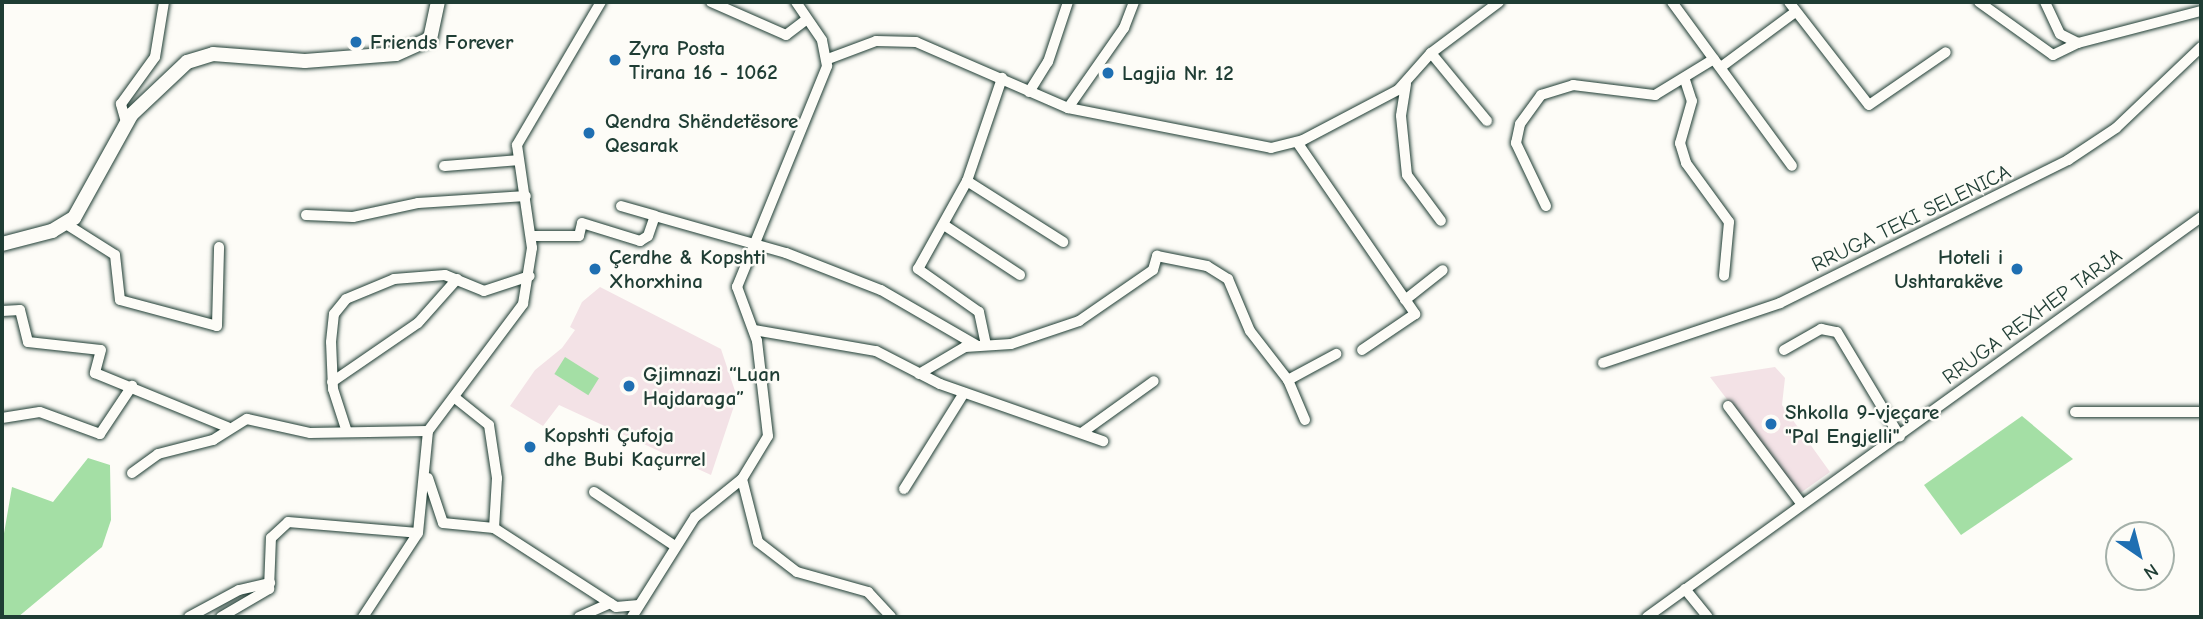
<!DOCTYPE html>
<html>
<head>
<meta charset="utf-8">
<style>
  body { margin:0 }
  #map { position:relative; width:2203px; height:619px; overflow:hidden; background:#fdfcf7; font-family:"Comic Neue",sans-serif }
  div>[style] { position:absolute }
  .built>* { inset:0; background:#f3e2e6 }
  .green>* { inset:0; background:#a4dfa5; transform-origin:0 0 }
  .roads { filter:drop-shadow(0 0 2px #1f3d34) drop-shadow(0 0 2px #1f3d34) }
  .minor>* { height:10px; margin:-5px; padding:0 5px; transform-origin:5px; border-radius:5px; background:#fdfcf7 }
  .major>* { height:14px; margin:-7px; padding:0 7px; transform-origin:7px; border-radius:7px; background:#fdfcf7 }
  .dots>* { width:19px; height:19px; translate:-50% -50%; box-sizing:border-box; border:4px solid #fdfcf7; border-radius:50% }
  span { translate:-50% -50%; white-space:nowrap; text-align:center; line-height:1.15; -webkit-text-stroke:5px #fdfcf7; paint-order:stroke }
  .poi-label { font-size:21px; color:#1f3d34; font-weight:700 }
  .left { translate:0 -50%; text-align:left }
  .right { translate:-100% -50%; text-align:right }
  .street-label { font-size:21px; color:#1f3d34 }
  .frame { position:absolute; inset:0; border:4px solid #1f3d34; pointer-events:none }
  .north { position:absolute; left:2105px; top:521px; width:70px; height:70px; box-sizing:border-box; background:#fdfcf7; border:2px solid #a4b0a9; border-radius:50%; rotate:145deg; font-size:19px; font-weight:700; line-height:28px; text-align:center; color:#1f3d34 }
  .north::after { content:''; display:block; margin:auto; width:24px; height:32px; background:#1f6fb2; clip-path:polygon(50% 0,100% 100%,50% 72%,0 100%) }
</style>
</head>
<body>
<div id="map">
  <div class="built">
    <i style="clip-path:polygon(600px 287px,721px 349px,737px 397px,711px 475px,559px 405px,543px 426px,510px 406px,535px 370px,562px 348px,575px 330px,570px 327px,582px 302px)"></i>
    <i style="clip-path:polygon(1775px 367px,1785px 378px,1782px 405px,1830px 472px,1799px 494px,1710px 377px)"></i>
  </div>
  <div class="green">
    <i style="left:565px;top:357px;width:40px;height:20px;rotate:32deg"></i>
    <i style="clip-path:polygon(2022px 416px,2073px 459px,1961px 535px,1924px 485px)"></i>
    <i style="clip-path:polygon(88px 458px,110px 465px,111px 520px,102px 547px,18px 617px,2px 617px,2px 545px,12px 487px,53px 502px)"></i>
  </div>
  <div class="roads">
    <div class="minor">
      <i style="left:711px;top:2px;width:82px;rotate:23.7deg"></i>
      <i style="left:786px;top:35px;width:26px;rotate:-37deg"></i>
      <i style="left:1672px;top:2px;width:203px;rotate:53.8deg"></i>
      <i style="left:1789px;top:2px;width:130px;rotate:52.2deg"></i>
      <i style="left:1869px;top:105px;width:93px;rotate:-34.5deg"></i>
      <i style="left:1979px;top:2px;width:91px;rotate:35.6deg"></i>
      <i style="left:2053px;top:55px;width:28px;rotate:-26deg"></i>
      <i style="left:2045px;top:2px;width:35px;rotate:65deg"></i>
      <i style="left:2060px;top:34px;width:20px;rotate:27deg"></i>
      <i style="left:2078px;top:43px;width:127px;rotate:-14.6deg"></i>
      <i style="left:1431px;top:53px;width:88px;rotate:50.5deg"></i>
      <i style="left:828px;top:59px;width:51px;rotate:-20.6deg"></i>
      <i style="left:876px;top:41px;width:40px;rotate:1.4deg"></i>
      <i style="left:916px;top:42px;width:166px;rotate:23.5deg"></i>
      <i style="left:1068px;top:108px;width:207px;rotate:11.1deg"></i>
      <i style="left:1271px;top:148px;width:33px;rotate:-14deg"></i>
      <i style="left:1303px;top:140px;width:107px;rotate:-27.8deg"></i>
      <i style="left:1398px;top:90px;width:50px;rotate:-48.3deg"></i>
      <i style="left:1431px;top:53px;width:85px;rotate:-36.9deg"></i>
      <i style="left:1721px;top:67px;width:92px;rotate:-36.6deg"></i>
      <i style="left:1685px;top:80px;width:22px;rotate:72deg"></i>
      <i style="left:1692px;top:101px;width:44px;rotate:105.9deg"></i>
      <i style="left:1680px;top:143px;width:21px;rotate:73deg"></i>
      <i style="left:1686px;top:163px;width:73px;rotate:53.9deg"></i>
      <i style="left:1729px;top:222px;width:54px;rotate:95.3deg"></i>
      <i style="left:1406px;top:84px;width:32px;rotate:99deg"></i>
      <i style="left:1401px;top:116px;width:59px;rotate:84.2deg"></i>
      <i style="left:1407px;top:175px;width:57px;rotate:53.5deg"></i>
      <i style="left:1029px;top:92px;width:36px;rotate:-58deg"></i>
      <i style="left:1048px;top:62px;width:63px;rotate:-71.6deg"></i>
      <i style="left:1068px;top:108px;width:98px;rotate:-55deg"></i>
      <i style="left:1124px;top:28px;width:28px;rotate:-69deg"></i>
      <i style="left:126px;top:122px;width:19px;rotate:-106deg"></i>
      <i style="left:121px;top:104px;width:58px;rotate:-54.1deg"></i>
      <i style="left:155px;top:57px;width:56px;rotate:-80.7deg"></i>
      <i style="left:1297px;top:142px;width:209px;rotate:55.5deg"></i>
      <i style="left:1415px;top:314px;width:64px;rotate:145.8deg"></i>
      <i style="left:444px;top:166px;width:74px;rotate:-4.6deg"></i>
      <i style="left:967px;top:181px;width:114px;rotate:32.4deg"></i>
      <i style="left:621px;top:206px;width:35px;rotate:16deg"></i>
      <i style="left:1546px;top:206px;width:70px;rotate:-115.5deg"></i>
      <i style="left:1516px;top:143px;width:19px;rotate:-78deg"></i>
      <i style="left:1520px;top:124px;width:36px;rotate:-54deg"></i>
      <i style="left:1541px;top:95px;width:34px;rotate:-17deg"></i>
      <i style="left:1573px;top:85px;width:83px;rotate:7deg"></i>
      <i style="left:1655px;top:95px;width:69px;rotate:-31.4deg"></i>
      <i style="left:306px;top:215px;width:47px;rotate:2.4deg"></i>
      <i style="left:353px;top:217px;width:66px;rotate:-12.2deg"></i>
      <i style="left:418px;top:203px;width:108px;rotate:-3.7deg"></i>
      <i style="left:66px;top:224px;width:58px;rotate:32.3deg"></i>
      <i style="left:115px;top:255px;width:45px;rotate:83.7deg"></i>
      <i style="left:120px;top:300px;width:100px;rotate:15deg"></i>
      <i style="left:217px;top:326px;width:79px;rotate:-88.5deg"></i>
      <i style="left:944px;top:225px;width:91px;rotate:33.3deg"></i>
      <i style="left:531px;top:236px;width:48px"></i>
      <i style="left:579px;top:236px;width:13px;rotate:-77deg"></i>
      <i style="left:582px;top:223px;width:61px;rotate:17.2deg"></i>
      <i style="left:640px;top:241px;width:9px;rotate:-32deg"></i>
      <i style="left:648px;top:236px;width:21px;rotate:-71deg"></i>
      <i style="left:655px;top:216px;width:136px;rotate:15.8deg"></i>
      <i style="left:786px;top:253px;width:102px;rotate:21.3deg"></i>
      <i style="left:881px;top:290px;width:110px;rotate:30.1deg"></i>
      <i style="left:1405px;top:300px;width:48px;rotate:-38.3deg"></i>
      <i style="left:2px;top:311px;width:18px;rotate:-3deg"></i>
      <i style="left:20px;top:310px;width:33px;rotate:76deg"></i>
      <i style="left:28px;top:342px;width:73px;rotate:6.3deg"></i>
      <i style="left:101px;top:350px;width:24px;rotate:105deg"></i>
      <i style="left:95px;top:373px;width:143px;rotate:22.2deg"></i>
      <i style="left:754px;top:330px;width:124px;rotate:9.8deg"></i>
      <i style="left:876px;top:351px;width:72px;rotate:27.3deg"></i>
      <i style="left:940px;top:384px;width:173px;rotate:19.3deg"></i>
      <i style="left:986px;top:345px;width:34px;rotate:-102deg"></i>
      <i style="left:979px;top:312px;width:75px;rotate:-144.8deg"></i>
      <i style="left:918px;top:269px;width:101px;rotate:-60.9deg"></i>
      <i style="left:967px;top:181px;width:109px;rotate:-71.2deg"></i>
      <i style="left:1784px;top:350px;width:43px;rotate:-29.6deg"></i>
      <i style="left:1821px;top:329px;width:16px;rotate:11deg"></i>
      <i style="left:1837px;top:332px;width:122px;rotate:59deg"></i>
      <i style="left:1603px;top:363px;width:187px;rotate:-18.7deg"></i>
      <i style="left:1780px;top:303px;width:322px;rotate:-26.4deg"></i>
      <i style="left:2068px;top:160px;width:58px;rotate:-33.7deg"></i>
      <i style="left:2116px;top:128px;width:117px;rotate:-43.6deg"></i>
      <i style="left:919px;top:374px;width:53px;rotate:-30.4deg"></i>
      <i style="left:965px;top:347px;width:46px;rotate:-3.7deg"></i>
      <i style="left:1011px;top:344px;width:72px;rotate:-18.7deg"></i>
      <i style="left:1079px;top:321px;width:90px;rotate:-34.6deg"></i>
      <i style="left:1153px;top:270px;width:15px;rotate:-74deg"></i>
      <i style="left:1157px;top:256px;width:51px;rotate:11.3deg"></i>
      <i style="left:1207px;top:266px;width:25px;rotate:32deg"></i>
      <i style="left:1228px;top:279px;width:56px;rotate:67.1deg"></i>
      <i style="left:1250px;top:331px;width:62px;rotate:52.2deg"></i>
      <i style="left:332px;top:382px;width:104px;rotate:-34.5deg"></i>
      <i style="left:418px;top:323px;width:59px;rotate:-48.4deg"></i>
      <i style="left:454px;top:397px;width:45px;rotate:38.7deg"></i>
      <i style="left:489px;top:425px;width:54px;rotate:81.4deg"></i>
      <i style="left:497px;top:478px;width:50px;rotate:93.4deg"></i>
      <i style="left:1728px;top:406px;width:120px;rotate:53.1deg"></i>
      <i style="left:2075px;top:412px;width:126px"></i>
      <i style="left:2px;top:418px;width:38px;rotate:-9deg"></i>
      <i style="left:40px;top:412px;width:64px;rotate:20.1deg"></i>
      <i style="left:100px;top:434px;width:58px;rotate:-56.3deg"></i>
      <i style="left:1305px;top:420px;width:43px;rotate:-113deg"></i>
      <i style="left:1288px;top:380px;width:55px;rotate:-28.4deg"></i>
      <i style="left:346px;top:429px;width:42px;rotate:-108deg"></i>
      <i style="left:333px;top:389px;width:47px;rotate:-92.4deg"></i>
      <i style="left:331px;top:342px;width:28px;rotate:-84deg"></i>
      <i style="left:334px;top:314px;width:19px;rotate:-51deg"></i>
      <i style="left:346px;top:299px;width:52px;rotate:-22.6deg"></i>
      <i style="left:394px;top:279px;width:51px;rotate:-4.5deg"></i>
      <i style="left:445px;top:275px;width:42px;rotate:22.3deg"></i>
      <i style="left:484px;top:291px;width:48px;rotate:-18.1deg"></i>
      <i style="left:1083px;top:432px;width:87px;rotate:-35.7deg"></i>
      <i style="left:132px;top:473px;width:32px;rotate:-36deg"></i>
      <i style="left:158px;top:454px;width:57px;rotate:-14.3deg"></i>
      <i style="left:213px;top:440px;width:40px;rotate:-32deg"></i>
      <i style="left:247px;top:419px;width:65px;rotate:12.5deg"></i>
      <i style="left:310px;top:433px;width:118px;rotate:-1deg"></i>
      <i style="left:428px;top:478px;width:47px;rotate:71.6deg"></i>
      <i style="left:443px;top:523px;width:51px;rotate:5.6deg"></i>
      <i style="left:494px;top:528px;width:145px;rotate:32.9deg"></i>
      <i style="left:616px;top:607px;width:23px;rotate:-5deg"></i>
      <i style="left:742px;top:479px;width:65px;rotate:75.7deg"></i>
      <i style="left:758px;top:542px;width:49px;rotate:37.6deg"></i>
      <i style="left:797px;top:572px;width:74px;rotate:15.7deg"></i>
      <i style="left:868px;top:592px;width:34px;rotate:47deg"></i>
      <i style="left:904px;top:489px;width:113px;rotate:-58deg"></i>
      <i style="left:594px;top:492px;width:97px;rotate:33.7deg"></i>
      <i style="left:1685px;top:589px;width:36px;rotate:51deg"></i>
      <i style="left:189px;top:617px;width:57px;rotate:-28.4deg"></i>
      <i style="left:239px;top:590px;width:32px;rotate:-13deg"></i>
      <i style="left:221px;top:617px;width:56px;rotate:-30.3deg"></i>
      <i style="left:269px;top:589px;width:51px;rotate:-87.8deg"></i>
      <i style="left:271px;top:538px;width:23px;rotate:-43deg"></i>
      <i style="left:288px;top:522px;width:130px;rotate:4.8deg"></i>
      <i style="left:363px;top:617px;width:100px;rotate:-56.8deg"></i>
      <i style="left:418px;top:533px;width:102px;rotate:-84.4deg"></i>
      <i style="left:428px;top:431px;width:159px;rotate:-53.2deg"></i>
      <i style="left:523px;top:304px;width:57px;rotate:-80.9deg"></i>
      <i style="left:532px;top:248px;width:104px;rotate:-98.3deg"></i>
      <i style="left:517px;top:145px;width:166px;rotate:-59.6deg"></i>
      <i style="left:579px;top:617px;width:34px;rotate:-24deg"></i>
      <i style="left:632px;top:617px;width:118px;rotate:-57.8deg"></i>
      <i style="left:695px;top:517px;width:60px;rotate:-39deg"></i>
      <i style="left:742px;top:479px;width:50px;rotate:-58.8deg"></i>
      <i style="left:768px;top:436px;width:96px;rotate:-96.6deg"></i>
      <i style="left:757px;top:341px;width:58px;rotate:-110.3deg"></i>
      <i style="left:737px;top:287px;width:239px;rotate:-67.8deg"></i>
      <i style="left:827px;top:66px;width:26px;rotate:-101deg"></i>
      <i style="left:822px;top:40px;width:46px;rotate:-124.4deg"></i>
      <i style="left:1647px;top:617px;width:683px;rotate:-35.83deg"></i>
    </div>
    <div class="major">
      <i style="left:2px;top:244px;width:52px;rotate:-14.6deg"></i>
      <i style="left:52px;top:231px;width:26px;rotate:-31deg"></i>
      <i style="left:74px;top:218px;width:118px;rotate:-61deg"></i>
      <i style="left:131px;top:115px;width:77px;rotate:-43.4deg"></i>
      <i style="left:187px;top:62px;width:27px;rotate:-17deg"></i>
      <i style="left:213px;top:54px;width:92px;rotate:4.4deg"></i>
      <i style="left:305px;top:61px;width:91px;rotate:-4.4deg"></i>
      <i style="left:396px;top:54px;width:37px;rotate:-24deg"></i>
      <i style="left:430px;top:39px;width:38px;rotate:-78deg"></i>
    </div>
  </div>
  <div class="dots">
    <i style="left:356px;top:42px;background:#1f6fb2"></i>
    <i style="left:615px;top:60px;background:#1f6fb2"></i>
    <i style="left:1108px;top:73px;background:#1f6fb2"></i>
    <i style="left:589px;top:133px;background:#1f6fb2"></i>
    <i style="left:595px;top:269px;background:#1f6fb2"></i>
    <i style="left:2017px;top:269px;background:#1f6fb2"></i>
    <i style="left:629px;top:386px;background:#1f6fb2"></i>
    <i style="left:1771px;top:424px;background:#1f6fb2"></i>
    <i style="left:530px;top:447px;background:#1f6fb2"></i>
  </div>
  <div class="poi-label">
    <span class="left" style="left:370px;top:42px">Friends Forever</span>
    <span class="left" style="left:629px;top:60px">Zyra Posta<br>Tirana 16 - 1062</span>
    <span class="left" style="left:1122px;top:73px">Lagjia Nr. 12</span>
    <span class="left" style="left:605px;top:133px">Qendra Shëndetësore<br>Qesarak</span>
    <span class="left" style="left:609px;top:269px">Çerdhe &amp; Kopshti<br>Xhorxhina</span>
    <span class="right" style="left:2003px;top:269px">Hoteli i<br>Ushtarakëve</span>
    <span class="left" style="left:643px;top:386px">Gjimnazi “Luan<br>Hajdaraga”</span>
    <span class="left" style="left:1785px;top:424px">Shkolla 9-vjeçare<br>"Pal Engjelli"</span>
    <span class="left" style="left:544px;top:447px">Kopshti Çufoja<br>dhe Bubi Kaçurrel</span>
  </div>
  <div class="street-label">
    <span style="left:1911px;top:218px;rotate:-26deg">RRUGA TEKI SELENICA</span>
    <span style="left:2032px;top:316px;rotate:-36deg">RRUGA REXHEP TARJA</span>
  </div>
  <div class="frame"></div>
  <div class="north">N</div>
</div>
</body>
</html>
